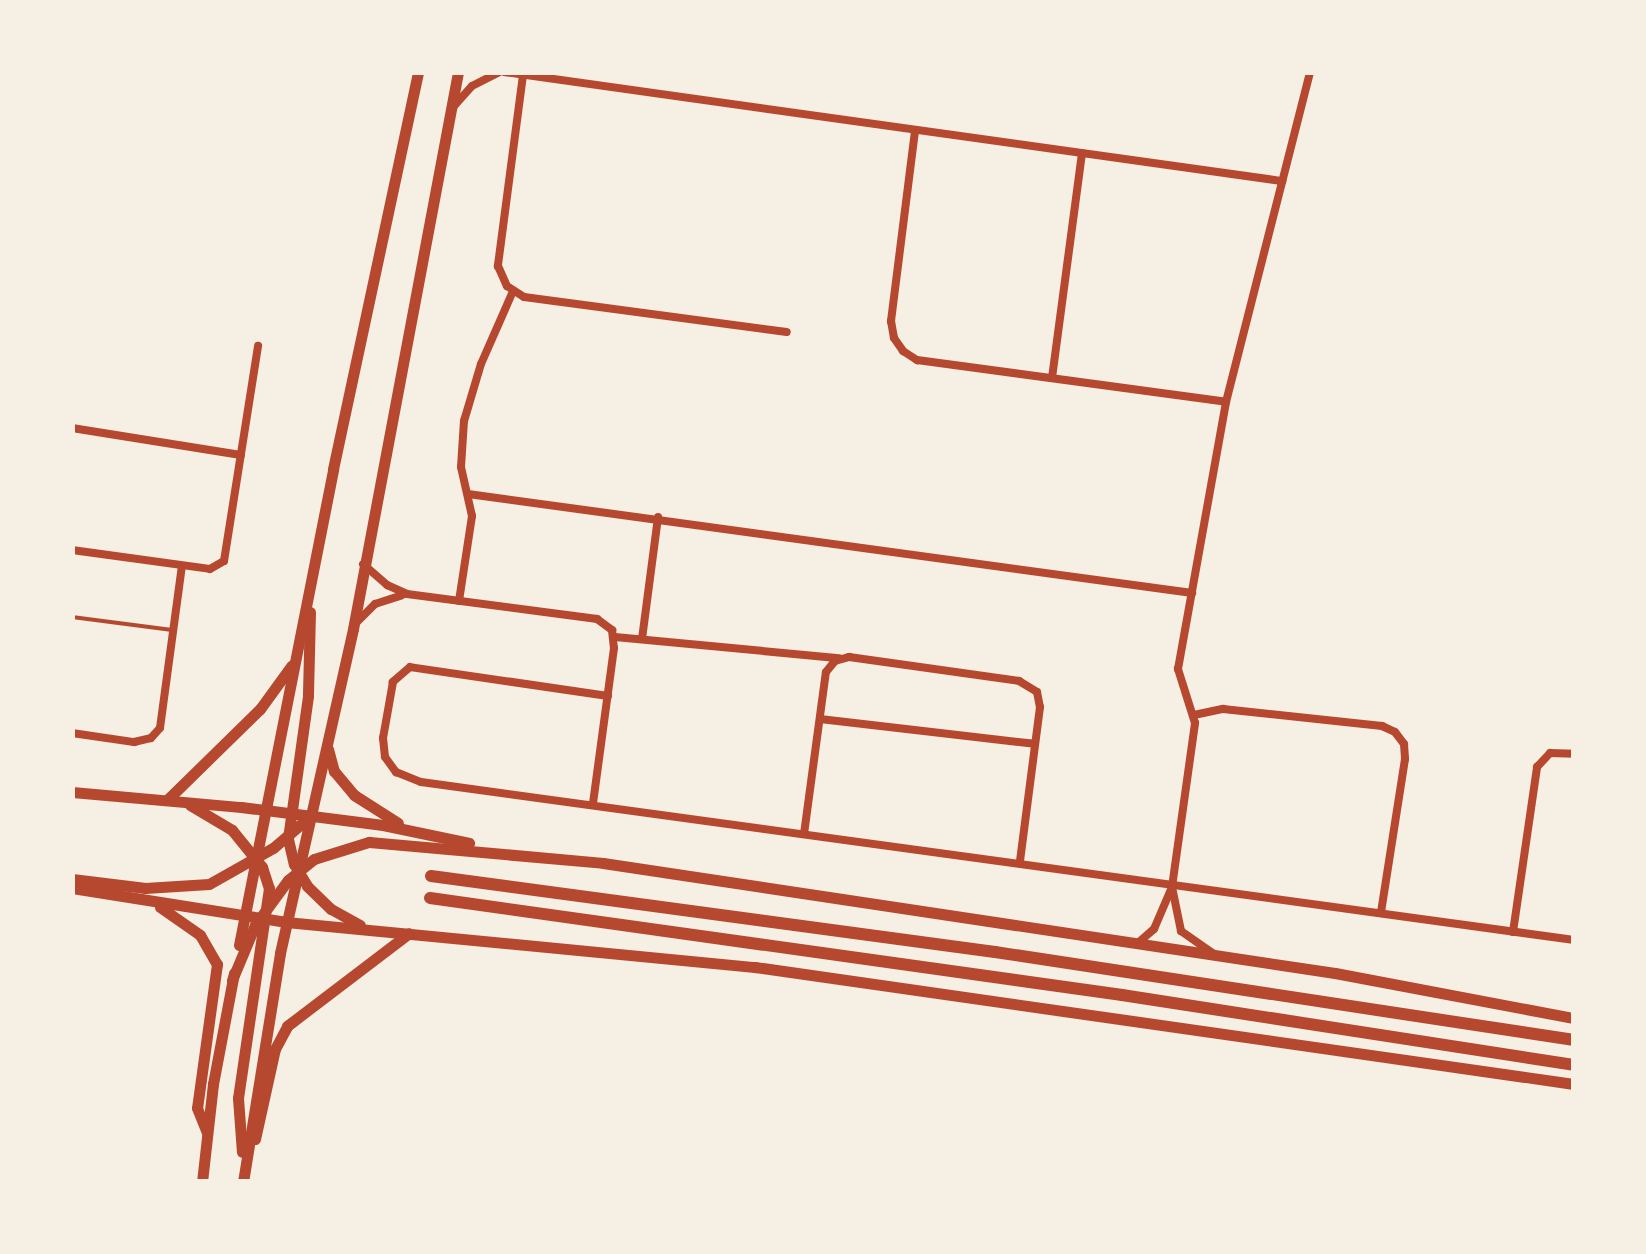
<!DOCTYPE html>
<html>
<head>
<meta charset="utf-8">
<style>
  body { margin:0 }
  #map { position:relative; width:1646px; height:1254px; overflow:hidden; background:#f6efe4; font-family:Cabin,sans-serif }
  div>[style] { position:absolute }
  .service>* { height:4px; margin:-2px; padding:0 2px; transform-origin:2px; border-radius:2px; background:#b5482f }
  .minor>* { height:8px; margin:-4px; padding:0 4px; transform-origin:4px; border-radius:4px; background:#b5482f }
  .primary>* { height:11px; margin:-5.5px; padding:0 5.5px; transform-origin:5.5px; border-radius:5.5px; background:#b5482f }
  .trunk>* { height:12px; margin:-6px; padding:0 6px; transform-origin:6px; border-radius:6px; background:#b5482f }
  span { translate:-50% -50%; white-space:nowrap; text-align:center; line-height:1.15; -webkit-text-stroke:9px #f6efe4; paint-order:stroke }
  .frame { position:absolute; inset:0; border:75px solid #f6efe4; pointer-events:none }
</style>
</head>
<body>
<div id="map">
  <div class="service">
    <i style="left:72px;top:617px;width:101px;rotate:7.4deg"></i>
  </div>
  <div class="minor">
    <i style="left:504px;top:72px;width:786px;rotate:7.98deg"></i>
    <i style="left:523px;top:75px;width:193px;rotate:97.5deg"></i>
    <i style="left:498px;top:266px;width:22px;rotate:66deg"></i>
    <i style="left:507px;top:286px;width:20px;rotate:33deg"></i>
    <i style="left:524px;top:297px;width:265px;rotate:7.6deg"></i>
    <i style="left:454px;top:106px;width:27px;rotate:-48deg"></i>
    <i style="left:472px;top:86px;width:30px;rotate:-27deg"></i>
    <i style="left:915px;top:131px;width:192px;rotate:97.2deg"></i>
    <i style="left:891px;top:321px;width:17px;rotate:80deg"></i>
    <i style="left:894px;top:338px;width:16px;rotate:55deg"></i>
    <i style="left:903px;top:351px;width:17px;rotate:33deg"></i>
    <i style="left:917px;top:360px;width:312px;rotate:7.7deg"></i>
    <i style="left:1052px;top:378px;width:227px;rotate:-82.4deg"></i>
    <i style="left:72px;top:428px;width:171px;rotate:9.1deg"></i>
    <i style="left:468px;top:494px;width:731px;rotate:7.79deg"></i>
    <i style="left:72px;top:550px;width:139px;rotate:7.8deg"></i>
    <i style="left:210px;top:569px;width:16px;rotate:-30deg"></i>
    <i style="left:224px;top:561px;width:218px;rotate:-81deg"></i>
    <i style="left:363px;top:564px;width:32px;rotate:41deg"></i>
    <i style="left:387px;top:585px;width:22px;rotate:24deg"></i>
    <i style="left:407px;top:594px;width:192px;rotate:7.5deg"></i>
    <i style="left:597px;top:619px;width:19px;rotate:36deg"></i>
    <i style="left:612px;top:630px;width:18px;rotate:84deg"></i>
    <i style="left:614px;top:648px;width:157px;rotate:97.7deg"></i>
    <i style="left:459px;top:601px;width:86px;rotate:-81.3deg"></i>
    <i style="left:472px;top:516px;width:50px;rotate:-102.7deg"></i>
    <i style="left:461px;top:467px;width:46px;rotate:-86.3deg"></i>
    <i style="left:464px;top:421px;width:59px;rotate:-73.4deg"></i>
    <i style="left:481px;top:364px;width:80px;rotate:-66.3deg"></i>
    <i style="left:356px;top:623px;width:27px;rotate:-45deg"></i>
    <i style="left:375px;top:604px;width:28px;rotate:-18deg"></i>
    <i style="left:615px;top:637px;width:225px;rotate:5.4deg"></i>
    <i style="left:642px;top:639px;width:123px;rotate:-82.5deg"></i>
    <i style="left:608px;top:696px;width:200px;rotate:-171.7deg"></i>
    <i style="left:410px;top:667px;width:23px;rotate:139deg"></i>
    <i style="left:393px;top:682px;width:57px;rotate:100.1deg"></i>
    <i style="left:383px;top:738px;width:19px;rotate:84deg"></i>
    <i style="left:385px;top:757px;width:19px;rotate:54deg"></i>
    <i style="left:396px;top:772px;width:27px;rotate:22deg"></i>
    <i style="left:421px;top:782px;width:1164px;rotate:7.8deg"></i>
    <i style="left:1194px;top:715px;width:30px;rotate:-12deg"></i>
    <i style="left:1223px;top:709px;width:160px;rotate:6.1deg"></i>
    <i style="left:1382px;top:726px;width:14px;rotate:25deg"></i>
    <i style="left:1395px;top:732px;width:15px;rotate:53deg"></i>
    <i style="left:1404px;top:744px;width:15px;rotate:86deg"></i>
    <i style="left:1405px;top:759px;width:156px;rotate:98.9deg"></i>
    <i style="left:820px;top:719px;width:216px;rotate:6.6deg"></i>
    <i style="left:72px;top:733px;width:63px;rotate:8.3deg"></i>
    <i style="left:134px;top:742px;width:17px;rotate:-13deg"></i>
    <i style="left:151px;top:738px;width:13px;rotate:-48deg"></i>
    <i style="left:160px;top:728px;width:163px;rotate:-82.3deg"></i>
    <i style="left:804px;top:834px;width:163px;rotate:-82.3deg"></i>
    <i style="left:826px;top:672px;width:14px;rotate:-51deg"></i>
    <i style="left:835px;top:661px;width:15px;rotate:-16deg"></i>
    <i style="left:849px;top:657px;width:172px;rotate:8deg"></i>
    <i style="left:1019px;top:681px;width:21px;rotate:31deg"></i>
    <i style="left:1037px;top:692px;width:15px;rotate:79deg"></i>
    <i style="left:1040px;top:707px;width:156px;rotate:97.4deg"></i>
    <i style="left:1172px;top:887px;width:45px;rotate:78.4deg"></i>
    <i style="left:1181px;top:931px;width:39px;rotate:35deg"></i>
    <i style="left:1513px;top:932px;width:167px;rotate:-81.7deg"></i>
    <i style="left:1537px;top:767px;width:19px;rotate:-47deg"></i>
    <i style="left:1550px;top:753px;width:24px;rotate:2deg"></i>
    <i style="left:1139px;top:942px;width:20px;rotate:-41deg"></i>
    <i style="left:1154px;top:929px;width:46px;rotate:-66.8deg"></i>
    <i style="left:1172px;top:887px;width:166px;rotate:-82deg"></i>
    <i style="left:1195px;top:723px;width:57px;rotate:-107.5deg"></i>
    <i style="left:1178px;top:669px;width:271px;rotate:-79.8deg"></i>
    <i style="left:1226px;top:402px;width:341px;rotate:-75.7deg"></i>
  </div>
  <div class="primary">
    <i style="left:310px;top:612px;width:84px;rotate:91.4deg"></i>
    <i style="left:308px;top:696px;width:144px;rotate:98deg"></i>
    <i style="left:288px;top:839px;width:26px;rotate:77deg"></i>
    <i style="left:294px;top:864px;width:26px;rotate:59deg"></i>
    <i style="left:307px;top:886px;width:33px;rotate:44deg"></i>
    <i style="left:331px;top:909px;width:33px;rotate:29deg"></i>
    <i style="left:328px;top:749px;width:23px;rotate:75deg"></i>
    <i style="left:334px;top:771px;width:31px;rotate:50deg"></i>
    <i style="left:354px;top:795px;width:52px;rotate:32.5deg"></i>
    <i style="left:72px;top:792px;width:170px;rotate:5.1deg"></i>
    <i style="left:241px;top:807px;width:143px;rotate:7.2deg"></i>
    <i style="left:383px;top:825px;width:88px;rotate:11.8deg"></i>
    <i style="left:168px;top:799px;width:129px;rotate:-44.4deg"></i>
    <i style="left:260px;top:709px;width:54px;rotate:-54deg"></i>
    <i style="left:190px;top:805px;width:49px;rotate:30.8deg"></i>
    <i style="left:232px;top:830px;width:48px;rotate:51deg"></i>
    <i style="left:262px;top:867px;width:22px;rotate:72deg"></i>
    <i style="left:269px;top:888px;width:212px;rotate:98.4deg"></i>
    <i style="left:238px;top:1098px;width:54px;rotate:85.8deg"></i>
    <i style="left:72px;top:879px;width:74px;rotate:7deg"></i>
    <i style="left:145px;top:888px;width:64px;rotate:-3.6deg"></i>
    <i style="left:209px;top:884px;width:73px;rotate:-29.4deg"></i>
    <i style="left:273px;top:848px;width:45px;rotate:-40.5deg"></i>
    <i style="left:72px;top:888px;width:217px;rotate:9deg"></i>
    <i style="left:286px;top:922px;width:471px;rotate:5.5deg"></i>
    <i style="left:755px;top:967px;width:827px;rotate:8.13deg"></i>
    <i style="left:160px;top:907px;width:49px;rotate:35deg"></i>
    <i style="left:200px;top:935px;width:34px;rotate:60deg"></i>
    <i style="left:217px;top:964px;width:145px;rotate:97.9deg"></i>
    <i style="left:197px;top:1108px;width:27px;rotate:68deg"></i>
    <i style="left:239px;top:945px;width:485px;rotate:-78.8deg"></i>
    <i style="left:333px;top:469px;width:406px;rotate:-77.9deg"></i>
    <i style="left:232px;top:980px;width:60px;rotate:-67.3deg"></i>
    <i style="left:255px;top:925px;width:56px;rotate:-53.7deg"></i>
    <i style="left:288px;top:880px;width:33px;rotate:-39deg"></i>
    <i style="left:314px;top:859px;width:58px;rotate:-17.2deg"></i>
    <i style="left:369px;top:842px;width:235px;rotate:5.1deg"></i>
    <i style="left:603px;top:863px;width:740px;rotate:8.55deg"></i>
    <i style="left:1335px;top:973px;width:243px;rotate:10.7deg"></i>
    <i style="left:255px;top:1139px;width:92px;rotate:-77.5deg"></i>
    <i style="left:275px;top:1049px;width:26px;rotate:-62deg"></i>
    <i style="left:287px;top:1026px;width:153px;rotate:-37.3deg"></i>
    <i style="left:202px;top:1182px;width:99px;rotate:-83.6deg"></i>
    <i style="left:213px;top:1084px;width:113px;rotate:-79.3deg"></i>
    <i style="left:243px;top:1182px;width:232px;rotate:-80.8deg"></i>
    <i style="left:280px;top:953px;width:332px;rotate:-77.3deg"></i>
    <i style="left:353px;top:629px;width:567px;rotate:-79.32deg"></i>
  </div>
  <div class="trunk">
    <i style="left:431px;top:876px;width:569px;rotate:7.67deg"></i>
    <i style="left:995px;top:952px;width:586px;rotate:8.64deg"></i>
    <i style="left:430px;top:898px;width:699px;rotate:7.98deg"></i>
    <i style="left:1122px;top:995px;width:457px;rotate:8.8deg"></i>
  </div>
  <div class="frame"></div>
</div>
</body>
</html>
